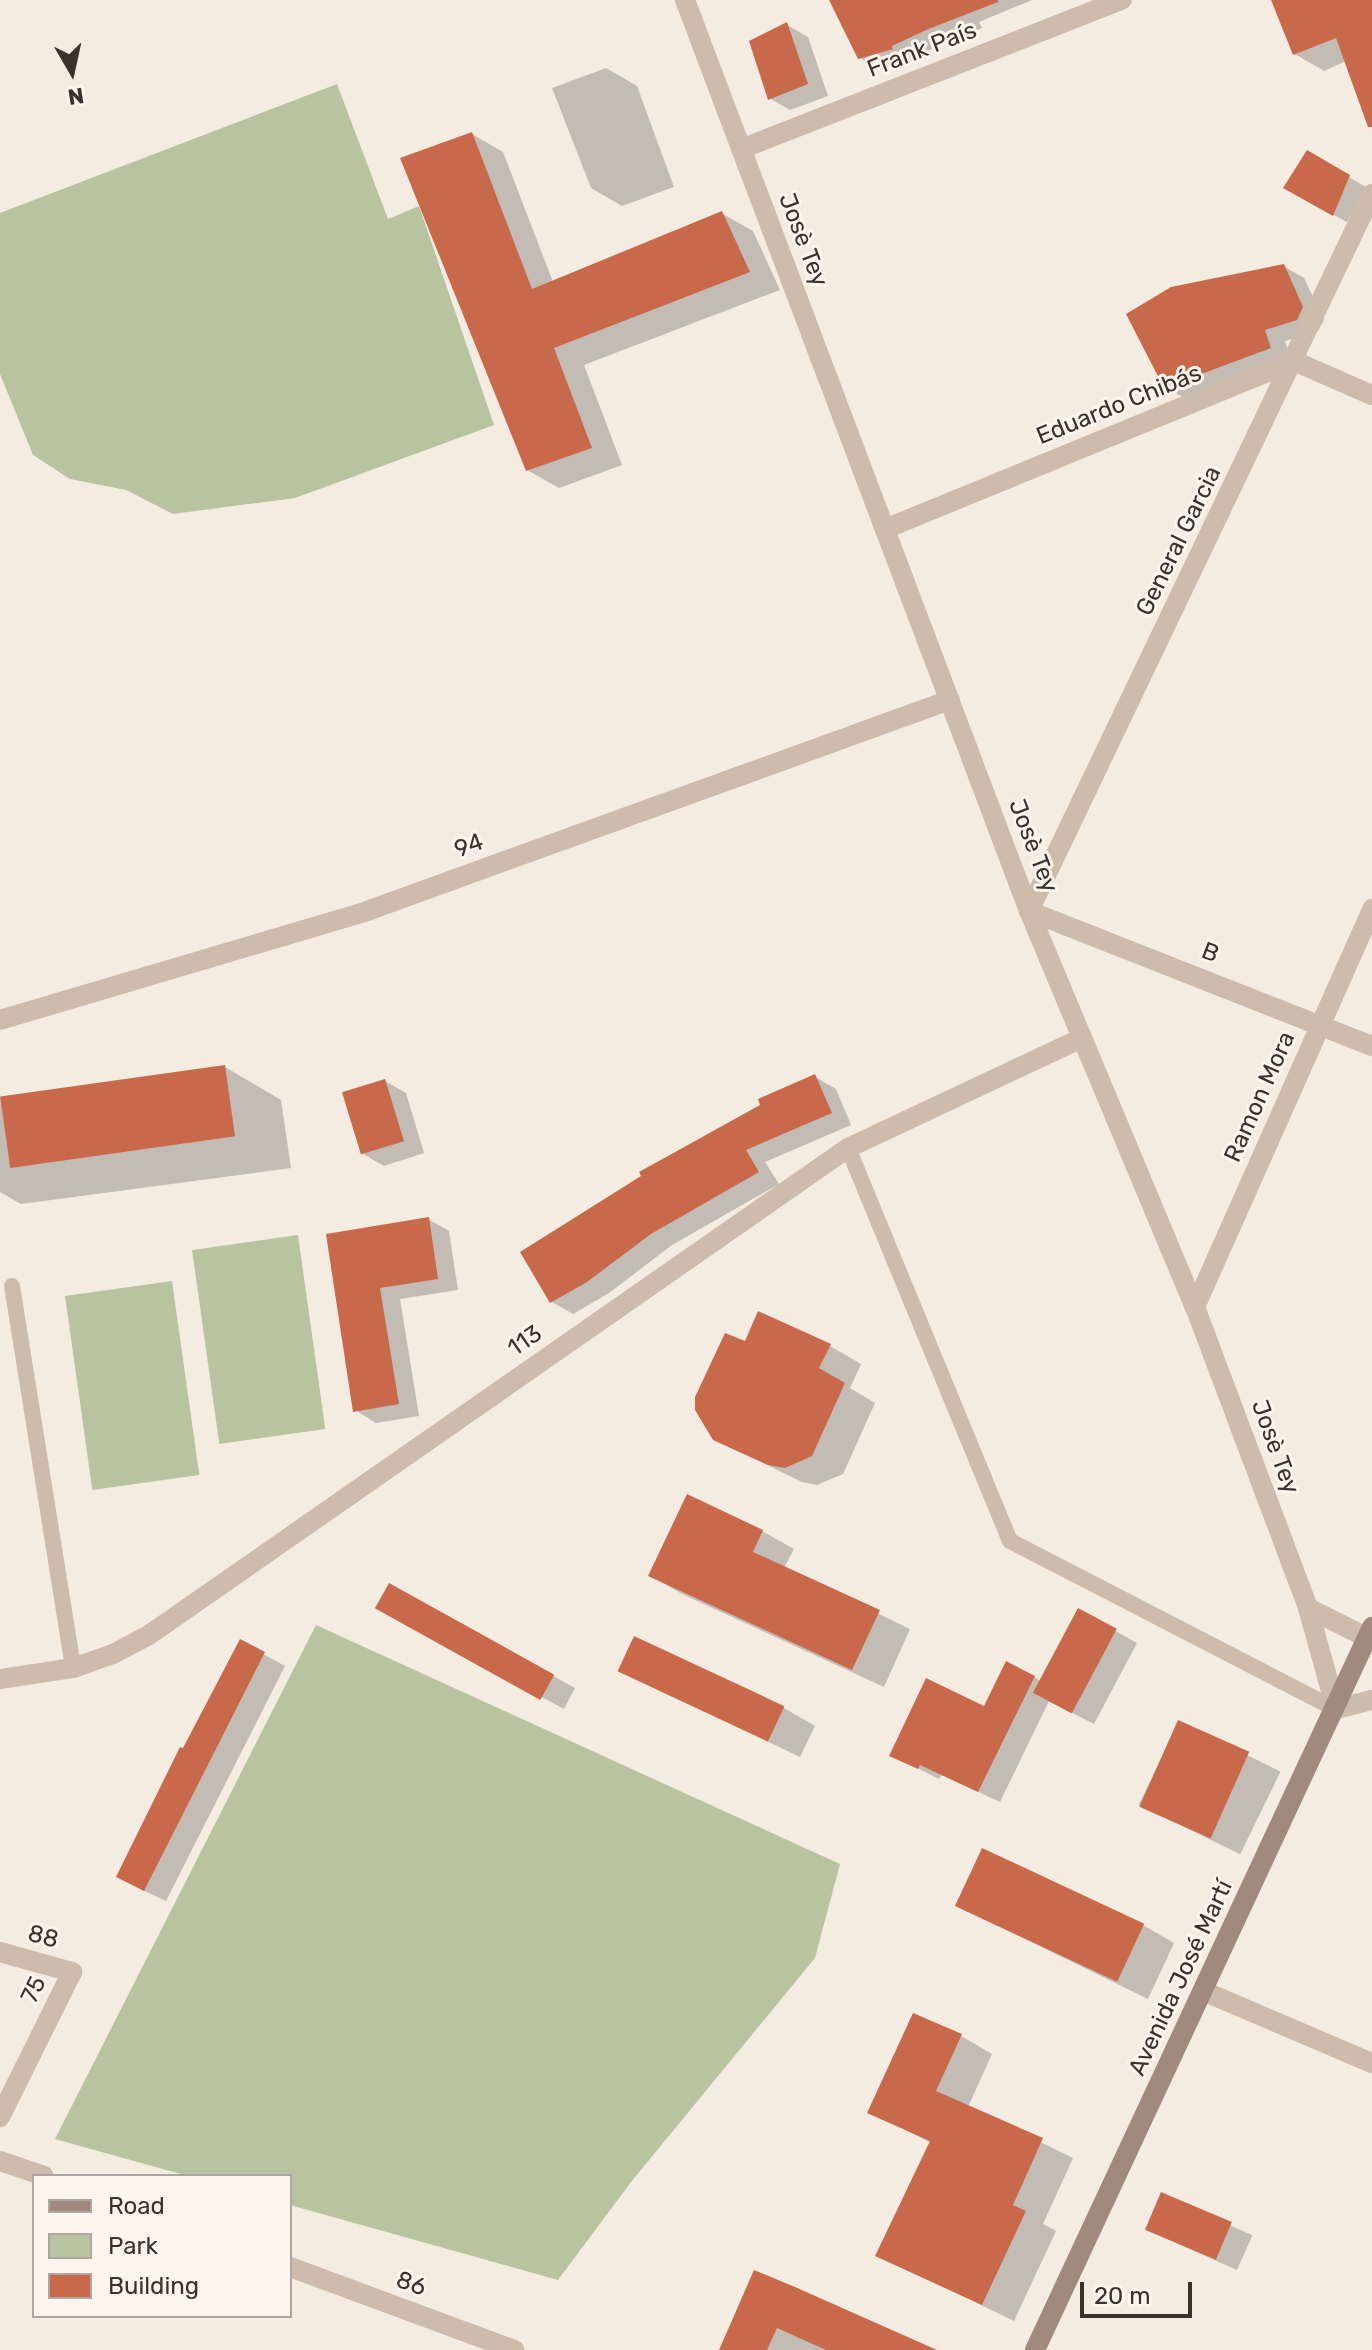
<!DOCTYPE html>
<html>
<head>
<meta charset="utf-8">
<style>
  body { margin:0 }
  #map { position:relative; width:1372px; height:2350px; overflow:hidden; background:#f4ebe1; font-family:Rubik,sans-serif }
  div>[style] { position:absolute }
  .green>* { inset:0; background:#b8c4a0; transform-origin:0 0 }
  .shadow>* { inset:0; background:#0003; transform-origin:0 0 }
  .building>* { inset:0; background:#c8694b; transform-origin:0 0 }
  .service>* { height:16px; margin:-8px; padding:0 8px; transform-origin:8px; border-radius:8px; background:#cdbbac }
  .minor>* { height:20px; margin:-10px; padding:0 10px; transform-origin:10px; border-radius:10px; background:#cdbbac }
  .tertiary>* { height:20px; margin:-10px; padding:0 10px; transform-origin:10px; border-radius:10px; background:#cdbbac }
  .secondary>* { height:20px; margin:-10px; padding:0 10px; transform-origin:10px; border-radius:10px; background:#a18a7d }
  span { translate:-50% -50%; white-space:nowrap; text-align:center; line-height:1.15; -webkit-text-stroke:6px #fbf5ee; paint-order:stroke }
  .street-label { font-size:24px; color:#3b302b }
  .legend { position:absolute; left:32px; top:2174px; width:260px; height:144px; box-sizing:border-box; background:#fbf5ee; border:2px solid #aea6a0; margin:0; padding:10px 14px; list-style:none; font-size:24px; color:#3b302b }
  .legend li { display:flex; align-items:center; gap:16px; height:40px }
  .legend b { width:40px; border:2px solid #aea6a0 }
  .north { position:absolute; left:32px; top:32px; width:80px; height:80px; -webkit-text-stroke:6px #fbf5ee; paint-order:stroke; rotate:171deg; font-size:22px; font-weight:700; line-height:32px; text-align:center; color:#3b302b }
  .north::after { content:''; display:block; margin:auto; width:28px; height:36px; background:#3b302b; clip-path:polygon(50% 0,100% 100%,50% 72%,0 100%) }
  .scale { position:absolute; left:1080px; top:2282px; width:112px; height:36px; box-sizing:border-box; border:4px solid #3b302b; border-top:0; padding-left:10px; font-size:24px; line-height:28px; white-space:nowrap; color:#3b302b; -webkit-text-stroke:6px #fbf5ee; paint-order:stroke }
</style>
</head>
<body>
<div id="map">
  <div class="green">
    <i style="clip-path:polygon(337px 84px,388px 219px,419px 206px,494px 425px,295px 498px,173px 514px,126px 490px,70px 479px,33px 455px,0 374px,0 213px)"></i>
    <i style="left:298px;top:1235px;width:196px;height:107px;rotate:82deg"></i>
    <i style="left:172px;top:1281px;width:196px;height:108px;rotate:82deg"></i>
    <i style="clip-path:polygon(316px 1625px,840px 1864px,815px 1958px,631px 2182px,558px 2280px,290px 2205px,290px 2176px,188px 2176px,55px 2139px)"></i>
  </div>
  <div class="shadow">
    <i style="clip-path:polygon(831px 0,1032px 0,979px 22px,982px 28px,911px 58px,913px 61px,881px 70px,860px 58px)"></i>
    <i style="clip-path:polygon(1273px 0,1372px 0,1372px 126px,1346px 61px,1324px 71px,1295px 54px)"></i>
    <i style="clip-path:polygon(787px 25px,808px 37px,828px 96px,790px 110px,769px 98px)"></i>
    <i style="clip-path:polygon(606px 68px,637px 86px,674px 187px,622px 206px,591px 188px,552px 88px)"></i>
    <i style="clip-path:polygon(472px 134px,503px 152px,553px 282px,721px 213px,753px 231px,780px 290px,584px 365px,622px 465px,559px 488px,527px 470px)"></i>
    <i style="left:1307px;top:153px;width:69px;height:40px;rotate:30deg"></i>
    <i style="clip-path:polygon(1283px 266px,1304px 278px,1324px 320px,1318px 331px,1285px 341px,1291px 360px,1186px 399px,1165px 387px)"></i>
    <i style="clip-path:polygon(225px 1067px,281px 1100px,291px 1168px,21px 1204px,0 1192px,0 1097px)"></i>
    <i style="clip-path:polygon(815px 1077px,836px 1089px,851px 1125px,765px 1162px,779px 1184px,672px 1245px,609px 1293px,573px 1314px,552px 1302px,644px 1177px)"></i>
    <i style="clip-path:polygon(385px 1081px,406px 1093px,424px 1153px,384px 1166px,363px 1154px)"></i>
    <i style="clip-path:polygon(428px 1219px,449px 1231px,458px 1290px,400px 1299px,419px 1416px,376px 1423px,355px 1410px,328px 1236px)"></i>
    <i style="clip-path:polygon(746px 1344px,830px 1346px,861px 1364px,850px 1388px,875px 1403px,843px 1474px,817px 1485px,802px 1482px,714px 1439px)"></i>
    <i style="clip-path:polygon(762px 1531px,794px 1549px,784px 1568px,910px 1629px,884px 1687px,682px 1594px,651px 1576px)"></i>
    <i style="clip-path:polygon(390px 1586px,575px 1688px,564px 1709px,399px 1619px)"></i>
    <i style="clip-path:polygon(1078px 1610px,1137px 1643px,1094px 1724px,1049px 1701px,1000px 1802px,942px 1775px,939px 1779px,891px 1755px,985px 1709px,1034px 1677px,1041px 1681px)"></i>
    <i style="clip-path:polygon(241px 1642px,285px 1666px,166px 1901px,140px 1889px,184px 1751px)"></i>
    <i style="clip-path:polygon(620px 1670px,784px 1708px,815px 1726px,800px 1757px)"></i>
    <i style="left:1179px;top:1722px;width:113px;height:92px;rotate:26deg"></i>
    <i style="clip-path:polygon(956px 1905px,1143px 1925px,1174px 1943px,1148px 1999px)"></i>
    <i style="clip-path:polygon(961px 2036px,992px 2054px,968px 2107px,1073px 2158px,1043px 2224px,1056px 2231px,1014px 2321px,878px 2255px,931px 2143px,870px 2112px)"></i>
    <i style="left:1162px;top:2195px;width:99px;height:38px;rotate:24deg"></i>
    <i style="clip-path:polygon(755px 2273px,932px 2350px,721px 2350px)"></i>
  </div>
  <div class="building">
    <i style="clip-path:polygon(829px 0,998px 0,998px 2px,926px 30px,892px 46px,893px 49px,858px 59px)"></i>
    <i style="clip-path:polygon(1271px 0,1372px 0,1372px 127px,1368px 127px,1336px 38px,1293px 55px)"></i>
    <i style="clip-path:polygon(787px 22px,808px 84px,768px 100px,749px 41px)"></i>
    <i style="clip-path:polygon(472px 132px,532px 289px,722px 211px,750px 272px,554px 348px,592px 448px,526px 471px,400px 158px)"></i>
    <i style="clip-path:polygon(1307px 150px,1350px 175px,1333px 216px,1283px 188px)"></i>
    <i style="clip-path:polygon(1284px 264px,1303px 307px,1297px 320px,1265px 330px,1271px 348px,1164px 388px,1126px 314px,1171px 287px)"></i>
    <i style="left:225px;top:1065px;width:72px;height:227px;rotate:82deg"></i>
    <i style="clip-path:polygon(815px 1074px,832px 1113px,746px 1150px,759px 1172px,651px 1234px,587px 1282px,550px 1303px,520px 1252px,641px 1176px,639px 1172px,760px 1105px,758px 1099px)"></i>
    <i style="left:385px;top:1079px;width:65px;height:45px;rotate:73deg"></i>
    <i style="clip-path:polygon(429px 1217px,438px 1279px,380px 1288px,399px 1404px,353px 1412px,326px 1234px)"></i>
    <i style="clip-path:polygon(758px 1311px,831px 1344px,819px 1368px,845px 1383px,812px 1456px,785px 1468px,768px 1465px,713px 1440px,695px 1410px,695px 1397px,725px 1333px,745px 1341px)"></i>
    <i style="clip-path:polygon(687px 1494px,763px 1530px,753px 1552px,880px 1610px,852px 1670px,648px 1576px)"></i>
    <i style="left:389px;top:1583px;width:189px;height:29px;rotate:29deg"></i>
    <i style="left:1078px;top:1608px;width:44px;height:96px;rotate:28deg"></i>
    <i style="left:634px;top:1636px;width:166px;height:39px;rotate:25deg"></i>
    <i style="clip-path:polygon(240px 1639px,265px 1652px,144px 1891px,116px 1877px,180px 1747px,183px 1748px)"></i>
    <i style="clip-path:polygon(1006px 1661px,1035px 1676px,978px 1792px,920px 1765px,918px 1769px,889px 1756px,926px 1678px,984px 1706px)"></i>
    <i style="left:1178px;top:1720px;width:78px;height:95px;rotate:24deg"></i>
    <i style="left:982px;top:1848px;width:179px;height:64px;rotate:25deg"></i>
    <i style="clip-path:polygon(913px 2013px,962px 2034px,936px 2091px,1043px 2138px,1013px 2205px,1026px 2211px,982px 2305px,875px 2256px,930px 2141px,867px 2113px)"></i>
    <i style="left:1161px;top:2192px;width:77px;height:41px;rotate:23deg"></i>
    <i style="clip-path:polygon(754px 2270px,795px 2287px,937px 2350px,826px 2350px,777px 2328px,767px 2350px,719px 2350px)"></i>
  </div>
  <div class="service">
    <i style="left:848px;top:1148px;width:425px;rotate:67.6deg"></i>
    <i style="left:1010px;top:1541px;width:367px;rotate:27.3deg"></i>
    <i style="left:12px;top:1286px;width:387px;rotate:80.9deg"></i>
  </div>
  <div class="minor">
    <i style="left:741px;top:149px;width:409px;rotate:-21.4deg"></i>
    <i style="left:1372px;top:194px;width:795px;rotate:115.57deg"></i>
    <i style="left:1029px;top:911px;width:369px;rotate:21.5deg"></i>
    <i style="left:885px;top:529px;width:442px;rotate:-22.3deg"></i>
    <i style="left:1294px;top:361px;width:85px;rotate:23.6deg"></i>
    <i style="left:0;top:1020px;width:383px;rotate:-16.5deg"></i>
    <i style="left:367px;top:911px;width:620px;rotate:-19.9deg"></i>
    <i style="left:1195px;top:1307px;width:436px;rotate:-66deg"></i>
    <i style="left:0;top:1679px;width:74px;rotate:-8.6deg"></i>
    <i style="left:73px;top:1668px;width:42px;rotate:-19.3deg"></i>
    <i style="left:113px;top:1654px;width:41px;rotate:-27.8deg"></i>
    <i style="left:149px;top:1635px;width:852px;rotate:-34.87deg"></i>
    <i style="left:848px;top:1148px;width:259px;rotate:-25.2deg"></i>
    <i style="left:0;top:1952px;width:75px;rotate:15.5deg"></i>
    <i style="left:72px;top:1972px;width:162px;rotate:116.4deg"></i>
    <i style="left:1203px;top:1991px;width:184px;rotate:23.1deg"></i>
    <i style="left:0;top:2161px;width:46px;rotate:18.8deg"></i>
    <i style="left:290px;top:2267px;width:239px;rotate:20.3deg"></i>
  </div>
  <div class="tertiary">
    <i style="left:685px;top:0;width:974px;rotate:69.31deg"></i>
    <i style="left:1029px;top:911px;width:429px;rotate:67.3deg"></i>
    <i style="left:1195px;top:1307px;width:322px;rotate:69.4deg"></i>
    <i style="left:1308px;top:1608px;width:105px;rotate:74.5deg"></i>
    <i style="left:1336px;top:1709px;width:37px;rotate:-14deg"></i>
    <i style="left:1308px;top:1608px;width:72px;rotate:26.6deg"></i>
  </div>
  <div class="secondary">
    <i style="left:1035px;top:2350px;width:798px;rotate:-65.01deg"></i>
  </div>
  <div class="street-label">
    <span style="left:922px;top:50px;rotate:-21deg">Frank País</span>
    <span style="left:803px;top:240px;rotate:69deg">Josè Tey</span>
    <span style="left:1119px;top:405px;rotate:-22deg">Eduardo Chibás</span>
    <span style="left:1179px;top:541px;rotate:-64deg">General Garcia</span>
    <span style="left:469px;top:846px;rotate:-20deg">94</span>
    <span style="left:1033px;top:846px;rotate:69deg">Josè Tey</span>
    <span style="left:1210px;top:953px;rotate:21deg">B</span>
    <span style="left:1260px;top:1097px;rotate:-66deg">Ramon Mora</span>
    <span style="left:525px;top:1341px;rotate:-35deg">113</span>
    <span style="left:1275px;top:1447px;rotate:70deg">Josè Tey</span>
    <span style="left:43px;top:1937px;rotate:15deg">88</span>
    <span style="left:1181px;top:1978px;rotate:-65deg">Avenida José Martí</span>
    <span style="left:34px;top:1990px;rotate:-64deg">75</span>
    <span style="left:411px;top:2284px;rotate:20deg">86</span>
  </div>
  <ul class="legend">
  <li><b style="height:10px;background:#a18a7d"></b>Road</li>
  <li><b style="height:22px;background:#b8c4a0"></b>Park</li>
  <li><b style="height:22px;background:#c8694b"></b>Building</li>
  </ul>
  <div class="north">N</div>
  <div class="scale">20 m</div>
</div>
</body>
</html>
